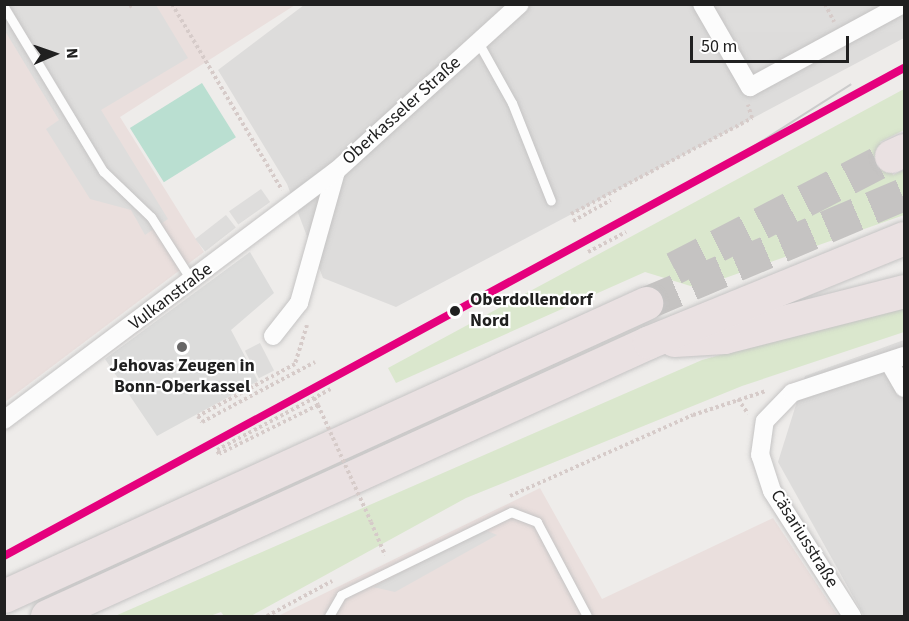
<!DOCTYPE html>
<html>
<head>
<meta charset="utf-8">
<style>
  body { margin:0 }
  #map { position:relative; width:909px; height:621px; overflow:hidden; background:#eeecea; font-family:"Source Sans 3",sans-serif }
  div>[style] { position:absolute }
  .residential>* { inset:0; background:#dddcdb }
  .commercial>* { inset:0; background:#eadfdd }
  .religious>* { inset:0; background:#dcdcdb }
  .grass>* { inset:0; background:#dae7cd }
  .pitch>* { inset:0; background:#badfd1; transform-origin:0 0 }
  .parking>* { inset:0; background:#dedddc; transform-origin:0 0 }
  .highway-tunnel>* { height:33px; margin-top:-16.5px; transform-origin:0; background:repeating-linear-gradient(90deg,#c5c3c2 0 33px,transparent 0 49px) }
  .path>* { height:4px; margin-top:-2px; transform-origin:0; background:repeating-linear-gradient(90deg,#d6cbc9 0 3px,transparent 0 6px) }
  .roads { filter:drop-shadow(0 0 2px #c5c4c4) drop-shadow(0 0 2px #c5c4c4) }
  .lane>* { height:9px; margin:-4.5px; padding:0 4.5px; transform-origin:4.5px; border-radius:4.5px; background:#fcfcfc }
  .street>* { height:18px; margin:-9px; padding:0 9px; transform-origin:9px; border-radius:9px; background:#fcfcfc }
  .highway>* { height:33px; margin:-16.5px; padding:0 16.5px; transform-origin:16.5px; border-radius:16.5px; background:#eae1e2 }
  .tram>* { height:1.5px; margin:-0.75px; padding:0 0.75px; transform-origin:0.75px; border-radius:0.75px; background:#cbcbcb }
  .path-bridge>* { height:4px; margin-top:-2px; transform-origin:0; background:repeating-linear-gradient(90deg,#d6cbc9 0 3px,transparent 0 6px) }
  .tram-1>* { height:8px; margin:-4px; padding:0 4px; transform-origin:4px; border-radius:4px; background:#e5007d }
  .dots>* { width:16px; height:16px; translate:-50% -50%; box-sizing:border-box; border:3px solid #fff; border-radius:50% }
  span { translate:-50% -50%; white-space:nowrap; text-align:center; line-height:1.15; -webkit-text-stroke:4.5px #fff; paint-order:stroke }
  .street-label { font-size:18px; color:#202020 }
  .stop-label { font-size:18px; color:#202020; font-weight:700 }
  .left { translate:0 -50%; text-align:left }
  .poi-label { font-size:18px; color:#202020; font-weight:700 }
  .frame { position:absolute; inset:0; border:6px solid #202020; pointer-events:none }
  .north { position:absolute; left:24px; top:24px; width:60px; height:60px; -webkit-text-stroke:4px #fff; paint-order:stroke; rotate:88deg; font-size:16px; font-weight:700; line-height:24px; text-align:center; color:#202020 }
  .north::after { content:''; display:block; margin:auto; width:21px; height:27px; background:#202020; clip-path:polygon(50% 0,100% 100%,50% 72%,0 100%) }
  .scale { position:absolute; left:690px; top:36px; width:159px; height:27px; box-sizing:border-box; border:3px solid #202020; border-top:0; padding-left:8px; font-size:18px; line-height:21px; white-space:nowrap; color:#202020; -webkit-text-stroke:4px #fff; paint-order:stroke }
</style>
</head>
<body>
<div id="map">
  <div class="residential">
    <i style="clip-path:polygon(304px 5px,904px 5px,904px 38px,396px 307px,323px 278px,287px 184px,218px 70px)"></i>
    <i style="clip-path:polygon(904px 340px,904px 616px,864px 616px,778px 462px,805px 376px)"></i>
  </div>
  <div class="commercial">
    <i style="clip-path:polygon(5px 5px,295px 5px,120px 117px,204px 252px,5px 402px)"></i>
    <i style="clip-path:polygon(540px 488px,602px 599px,773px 518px,838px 616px,278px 616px)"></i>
  </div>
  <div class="religious">
    <i style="clip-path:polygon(250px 252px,274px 293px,231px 330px,258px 381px,157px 436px,105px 359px)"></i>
  </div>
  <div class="grass">
    <i style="clip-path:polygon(904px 89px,904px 130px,880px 142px,893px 175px,904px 170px,904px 215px,697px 288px,645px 272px,396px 383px,388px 368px)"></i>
    <i style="clip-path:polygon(904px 304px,904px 332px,742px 386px,466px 498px,251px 616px,224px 616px,221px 612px,210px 616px,115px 616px,702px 360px)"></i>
  </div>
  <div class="pitch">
    <i style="left:202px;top:83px;width:64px;height:85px;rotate:58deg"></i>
  </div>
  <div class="parking">
    <i style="clip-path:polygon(5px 5px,156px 5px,188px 58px,101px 110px,168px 219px,145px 235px,131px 210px,90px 199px,46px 129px,59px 120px,5px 31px)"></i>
    <i style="left:904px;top:13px;width:19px;height:178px;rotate:90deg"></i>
    <i style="left:261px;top:189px;width:16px;height:39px;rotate:55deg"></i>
    <i style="left:226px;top:215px;width:16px;height:39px;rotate:52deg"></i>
    <i style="left:260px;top:343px;width:31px;height:17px;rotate:63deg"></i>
    <i style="clip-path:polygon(483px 529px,497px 535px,395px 592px,373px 587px)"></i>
  </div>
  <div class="highway-tunnel">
    <i style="left:674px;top:268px;width:244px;rotate:-27.3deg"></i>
    <i style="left:646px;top:303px;width:280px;rotate:-22.9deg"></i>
  </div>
  <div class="path">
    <i style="left:172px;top:4px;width:216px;rotate:59.4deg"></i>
    <i style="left:825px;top:4px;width:20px;rotate:63deg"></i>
    <i style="left:129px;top:7px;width:5px;rotate:-37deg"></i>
    <i style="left:571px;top:214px;width:205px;rotate:-27.9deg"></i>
    <i style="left:752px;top:118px;width:14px;rotate:-107deg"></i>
    <i style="left:573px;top:221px;width:43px;rotate:-28.9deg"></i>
    <i style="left:588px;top:252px;width:43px;rotate:-27.8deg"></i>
    <i style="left:307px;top:325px;width:41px;rotate:107.1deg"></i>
    <i style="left:295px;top:364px;width:110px;rotate:151.8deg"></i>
    <i style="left:198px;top:416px;width:7px;rotate:56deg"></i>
    <i style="left:202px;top:422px;width:128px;rotate:-28deg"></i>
    <i style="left:314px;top:398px;width:8px;rotate:60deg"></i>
    <i style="left:318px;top:405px;width:110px;rotate:153.7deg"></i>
    <i style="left:219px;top:454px;width:4px;rotate:-117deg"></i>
    <i style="left:217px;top:450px;width:129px;rotate:-28.2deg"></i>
    <i style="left:738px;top:399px;width:18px;rotate:56deg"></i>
    <i style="left:510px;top:496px;width:200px;rotate:-23.9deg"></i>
    <i style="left:693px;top:415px;width:77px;rotate:-18.2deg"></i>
    <i style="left:371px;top:522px;width:36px;rotate:67deg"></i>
    <i style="left:267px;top:616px;width:74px;rotate:-28.3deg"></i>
  </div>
  <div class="roads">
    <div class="lane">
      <i style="left:4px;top:7px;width:192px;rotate:58.9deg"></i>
      <i style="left:103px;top:171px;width:66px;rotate:43.8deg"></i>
      <i style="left:151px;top:217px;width:76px;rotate:57.4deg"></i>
      <i style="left:478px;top:42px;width:70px;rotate:60.9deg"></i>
      <i style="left:512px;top:103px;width:105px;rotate:68.3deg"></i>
      <i style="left:329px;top:616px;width:24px;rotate:-60deg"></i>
      <i style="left:341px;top:595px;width:189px;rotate:-26deg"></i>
      <i style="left:511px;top:512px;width:28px;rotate:21deg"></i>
      <i style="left:537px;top:522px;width:106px;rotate:62deg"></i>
    </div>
    <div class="street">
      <i style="left:702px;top:4px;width:96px;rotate:60deg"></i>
      <i style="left:750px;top:87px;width:174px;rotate:-28.5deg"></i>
      <i style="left:273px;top:336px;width:42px;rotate:-51.8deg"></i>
      <i style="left:299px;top:303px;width:137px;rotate:-74.3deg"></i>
      <i style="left:336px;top:171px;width:248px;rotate:-42.2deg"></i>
      <i style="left:889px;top:362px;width:30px;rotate:60deg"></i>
      <i style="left:4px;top:420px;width:415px;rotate:-36.9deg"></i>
      <i style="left:852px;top:616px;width:148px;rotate:-122.6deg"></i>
      <i style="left:772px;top:491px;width:38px;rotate:-108deg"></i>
      <i style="left:760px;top:455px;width:34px;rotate:-82deg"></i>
      <i style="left:765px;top:421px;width:39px;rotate:-46deg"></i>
      <i style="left:792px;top:393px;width:118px;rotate:-18.3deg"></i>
    </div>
    <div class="highway">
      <i style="left:891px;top:156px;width:14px;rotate:-25deg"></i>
      <i style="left:674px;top:340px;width:50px;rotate:-3.4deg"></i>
      <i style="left:724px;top:337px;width:186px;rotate:-14.3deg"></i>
      <i style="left:4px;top:596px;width:706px;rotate:-24.53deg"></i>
      <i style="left:47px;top:616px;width:661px;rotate:-24.47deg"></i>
      <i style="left:649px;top:342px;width:275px;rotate:-22.2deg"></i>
    </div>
  </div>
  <div class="tram">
    <i style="left:723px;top:166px;width:151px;rotate:-32.5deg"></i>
  </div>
  <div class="path-bridge">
    <i style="left:318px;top:405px;width:128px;rotate:65.6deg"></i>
  </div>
  <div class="tram-1">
    <i style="left:4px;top:556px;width:1024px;rotate:-28.47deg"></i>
  </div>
  <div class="dots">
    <i style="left:455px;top:311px;background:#202020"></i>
    <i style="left:182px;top:347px;background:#686767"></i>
  </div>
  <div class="street-label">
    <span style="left:402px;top:111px;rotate:-42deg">Oberkasseler Straße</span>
    <span style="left:171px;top:297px;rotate:-37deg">Vulkanstraße</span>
    <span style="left:804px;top:539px;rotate:58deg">Cäsariusstraße</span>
  </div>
  <div class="stop-label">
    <span class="left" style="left:470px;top:311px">Oberdollendorf<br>Nord</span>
  </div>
  <div class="poi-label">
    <span style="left:182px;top:377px">Jehovas Zeugen in<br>Bonn-Oberkassel</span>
  </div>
  <div class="frame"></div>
  <div class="north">N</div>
  <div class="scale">50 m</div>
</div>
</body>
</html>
